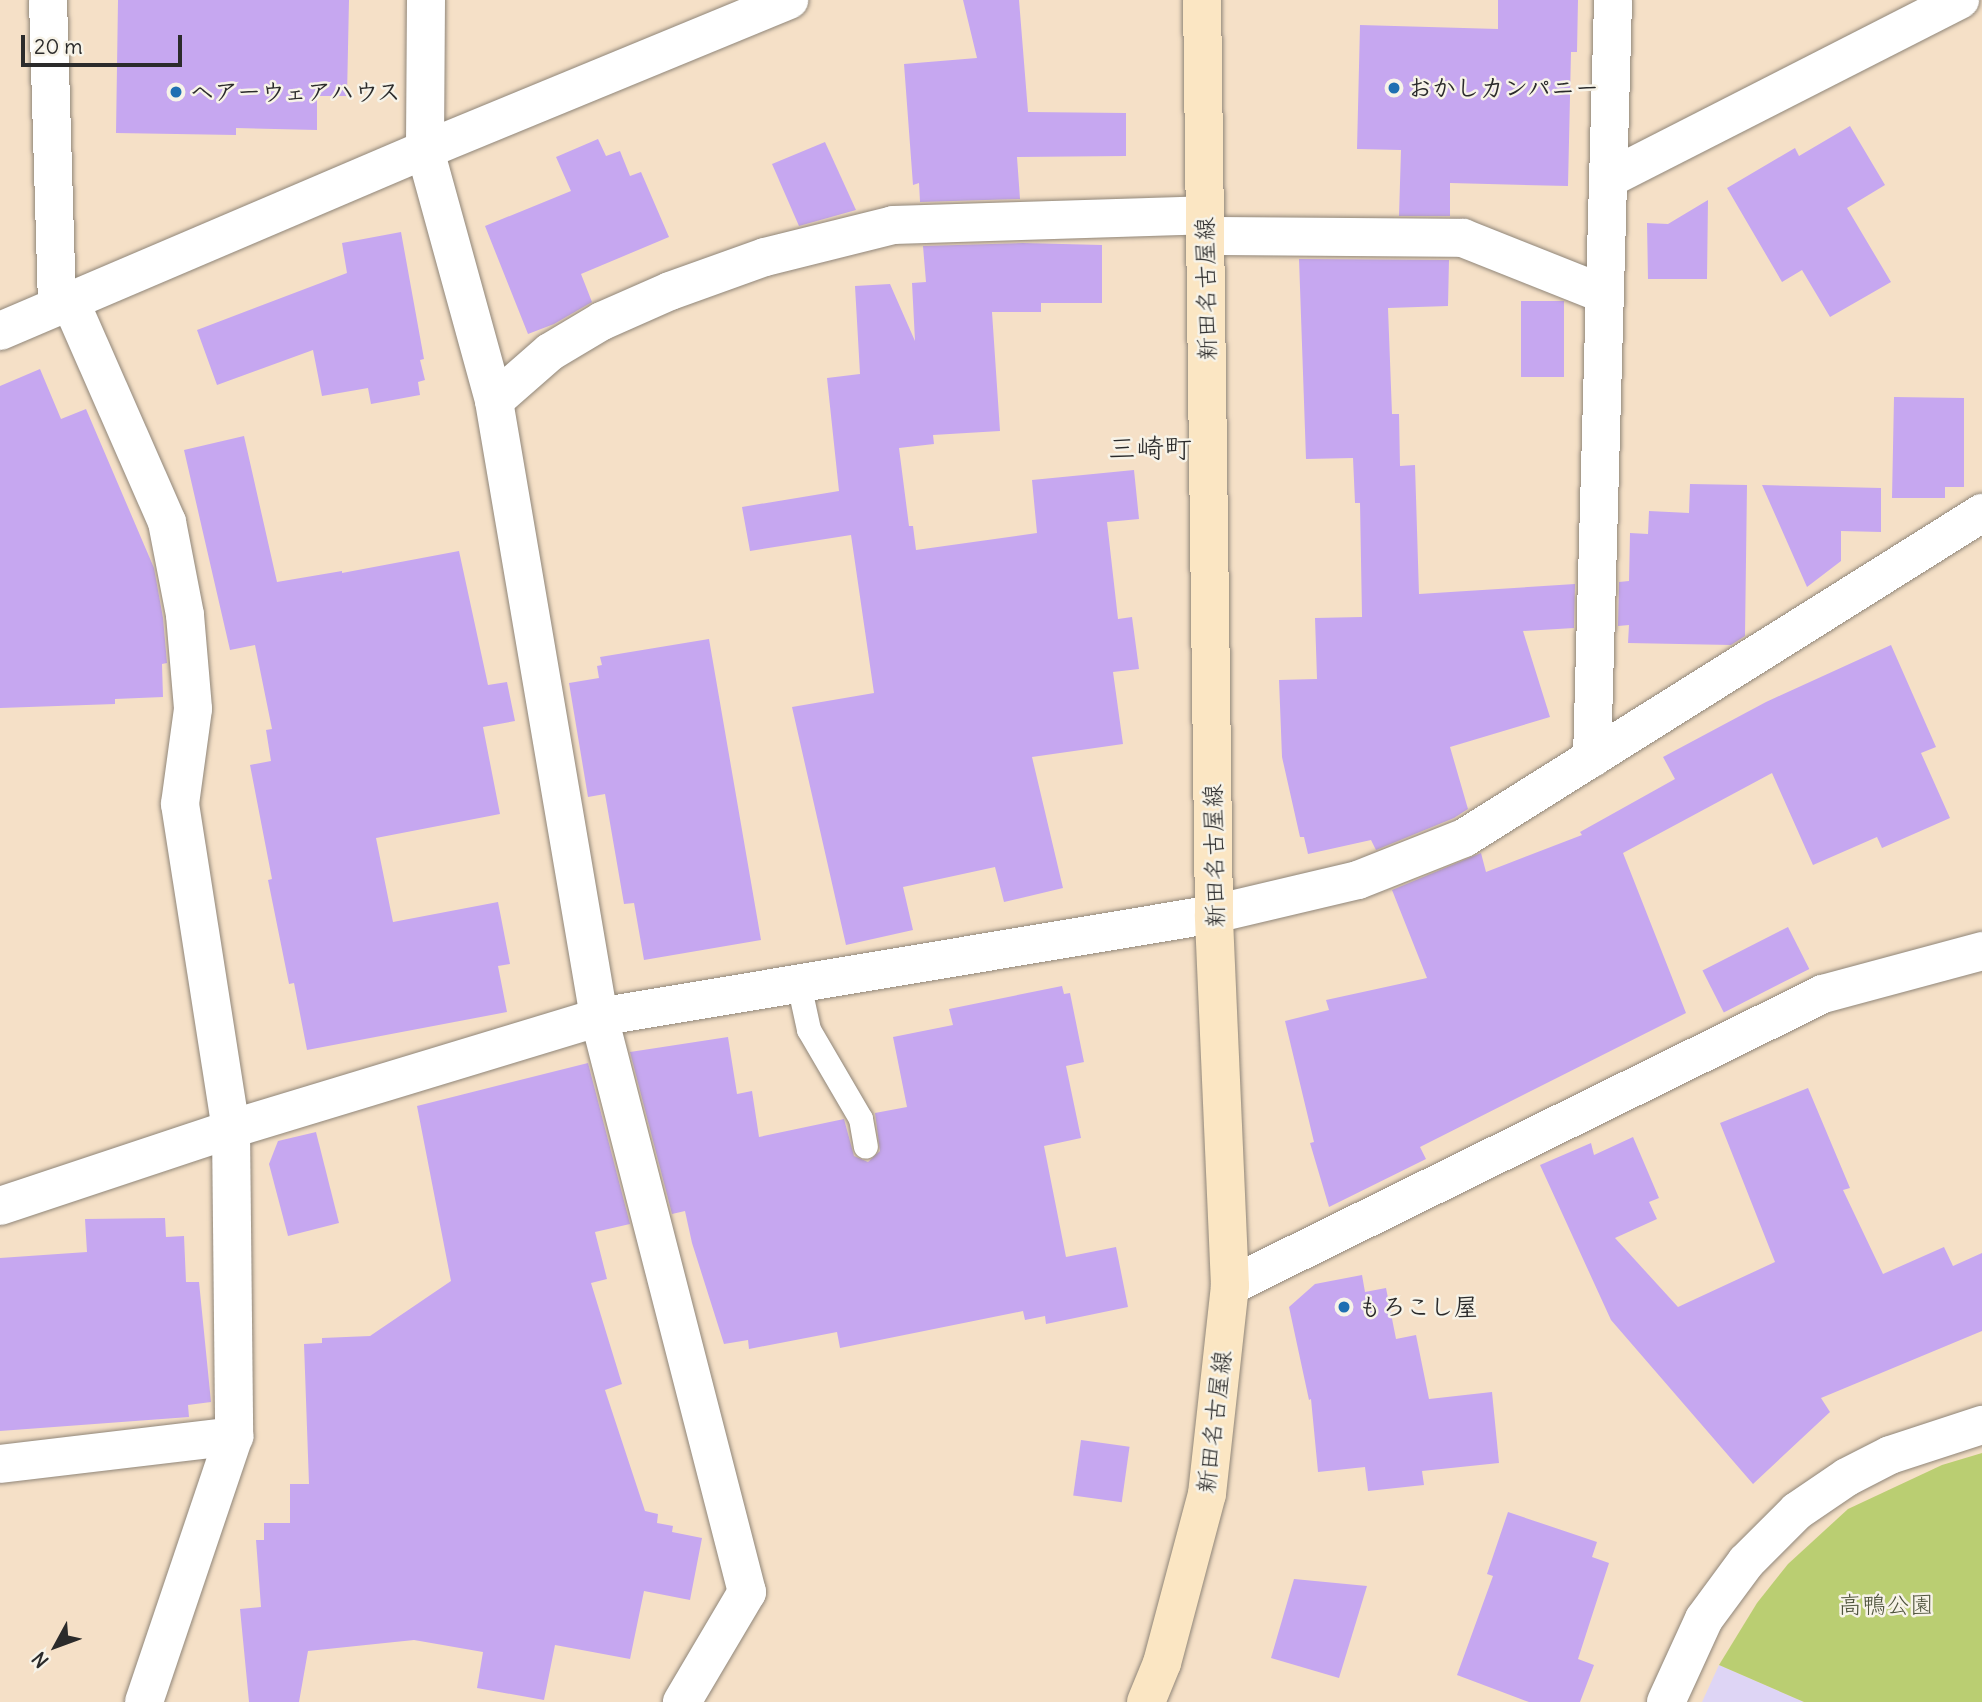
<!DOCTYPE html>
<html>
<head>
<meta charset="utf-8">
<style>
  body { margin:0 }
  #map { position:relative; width:1982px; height:1702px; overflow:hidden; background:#f5e0c7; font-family:Delius,"Klee One",sans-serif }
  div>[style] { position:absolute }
  .built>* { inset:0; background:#ded5f5 }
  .green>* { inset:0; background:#bace72 }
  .building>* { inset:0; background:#c6a7f0; transform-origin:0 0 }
  .roads { filter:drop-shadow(0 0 2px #908679) drop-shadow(0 0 2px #908679) }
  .service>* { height:24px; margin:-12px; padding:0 12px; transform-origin:12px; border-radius:12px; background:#fff }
  .minor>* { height:38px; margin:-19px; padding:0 19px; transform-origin:19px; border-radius:19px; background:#fff }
  .tertiary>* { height:38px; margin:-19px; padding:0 19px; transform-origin:19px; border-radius:19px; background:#fff }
  .secondary>* { height:38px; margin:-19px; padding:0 19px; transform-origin:19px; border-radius:19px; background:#fbe6c3 }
  .dots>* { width:19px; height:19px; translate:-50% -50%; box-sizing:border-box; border:4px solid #f7f3e8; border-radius:50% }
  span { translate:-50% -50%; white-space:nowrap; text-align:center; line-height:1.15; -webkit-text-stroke:5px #f7f3e8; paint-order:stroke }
  .poi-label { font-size:24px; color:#2b2b2b; font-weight:700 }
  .left { translate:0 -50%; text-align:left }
  .street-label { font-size:24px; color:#2b2b2b }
  .park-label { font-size:24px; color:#4f543d }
  .quarter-label { font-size:28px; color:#2b2b2b }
  .north { position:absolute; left:21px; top:1611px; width:70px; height:70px; -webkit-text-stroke:5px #f7f3e8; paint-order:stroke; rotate:229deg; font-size:19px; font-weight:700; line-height:28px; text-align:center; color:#2b2b2b }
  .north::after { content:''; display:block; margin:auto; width:24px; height:32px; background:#2b2b2b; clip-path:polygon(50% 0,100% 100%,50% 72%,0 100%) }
  .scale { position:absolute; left:21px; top:35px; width:161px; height:32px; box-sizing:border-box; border:4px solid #2b2b2b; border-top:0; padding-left:9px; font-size:21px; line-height:24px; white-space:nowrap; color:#2b2b2b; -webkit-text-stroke:5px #f7f3e8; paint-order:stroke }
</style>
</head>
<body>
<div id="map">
  <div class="built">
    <i style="clip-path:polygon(1719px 1665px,1804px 1702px,1702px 1702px)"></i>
  </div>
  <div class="green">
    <i style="clip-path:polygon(1982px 1453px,1982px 1702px,1804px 1702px,1719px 1665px,1757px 1603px,1788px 1564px,1848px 1509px,1942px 1465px)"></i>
  </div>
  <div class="building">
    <i style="clip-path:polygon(118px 0,349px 0,347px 96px,317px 96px,317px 130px,236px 128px,236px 135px,116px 133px)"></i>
    <i style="clip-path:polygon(963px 0,1019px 0,1028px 112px,1126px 113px,1126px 156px,1017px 157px,1020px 199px,920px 202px,919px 183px,913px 185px,904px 64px,977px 58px)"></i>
    <i style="clip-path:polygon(1498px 0,1578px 0,1577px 52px,1571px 52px,1568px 186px,1450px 183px,1450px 216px,1399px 216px,1401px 150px,1357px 149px,1360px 25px,1498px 29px)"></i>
    <i style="clip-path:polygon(1850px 126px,1885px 185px,1847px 208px,1891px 282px,1830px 317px,1802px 270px,1782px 282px,1727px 188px,1795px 148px,1799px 156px)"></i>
    <i style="clip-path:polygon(598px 139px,606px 156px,620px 151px,630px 176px,641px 172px,669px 237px,581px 274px,592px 302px,554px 324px,528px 334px,485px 226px,571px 191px,556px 157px)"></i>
    <i style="clip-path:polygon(825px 142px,856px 210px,799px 226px,772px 164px)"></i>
    <i style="clip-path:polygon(1708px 200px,1707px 279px,1648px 279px,1647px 223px,1668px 224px)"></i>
    <i style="clip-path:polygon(401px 232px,424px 359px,420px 360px,425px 380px,418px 382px,420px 395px,371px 404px,368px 388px,322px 396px,313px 350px,217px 385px,197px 330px,347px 273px,342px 243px)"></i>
    <i style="clip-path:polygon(1023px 243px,1102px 245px,1102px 303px,1041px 303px,1041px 312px,992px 312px,1000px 431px,933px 435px,934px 444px,899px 448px,909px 526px,913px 526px,916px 550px,1037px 533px,1032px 480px,1134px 470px,1139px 519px,1107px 522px,1118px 619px,1132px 617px,1139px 669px,1113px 672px,1123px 744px,1032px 757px,1063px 888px,1004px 902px,995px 867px,903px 887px,913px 930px,846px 945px,792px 707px,874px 693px,851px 535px,750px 551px,742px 507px,839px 491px,827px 378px,860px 374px,855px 286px,890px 284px,915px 341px,912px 283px,926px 282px,923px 246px)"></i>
    <i style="clip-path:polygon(1299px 259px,1449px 260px,1448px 306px,1388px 308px,1392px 414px,1399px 414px,1400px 466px,1415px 465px,1419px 594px,1575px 584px,1574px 628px,1523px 631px,1550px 717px,1450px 747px,1468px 809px,1454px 818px,1376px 850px,1371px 840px,1308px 854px,1304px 837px,1300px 837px,1282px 757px,1279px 680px,1317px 679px,1315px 618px,1362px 617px,1360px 503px,1355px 503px,1353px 458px,1306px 459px)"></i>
    <i style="left:1521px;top:301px;width:43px;height:76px"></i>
    <i style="clip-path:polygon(40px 369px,61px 419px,86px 409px,154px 568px,163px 618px,167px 663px,162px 664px,163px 697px,115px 699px,115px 704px,0 708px,0 386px)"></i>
    <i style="clip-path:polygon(1894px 397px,1964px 398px,1964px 487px,1945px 487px,1945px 498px,1892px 498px)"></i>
    <i style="clip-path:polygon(244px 436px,277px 582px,342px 571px,342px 573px,459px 551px,488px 685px,507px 682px,515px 721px,483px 727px,500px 814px,376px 838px,393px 922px,498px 902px,510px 964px,498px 966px,507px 1012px,307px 1050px,294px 983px,289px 984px,268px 880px,272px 879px,250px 765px,271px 761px,266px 730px,272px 729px,255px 645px,230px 650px,184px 450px)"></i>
    <i style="clip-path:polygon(1690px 484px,1747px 485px,1745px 636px,1731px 645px,1628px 643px,1629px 625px,1618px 626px,1619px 582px,1629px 581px,1630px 533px,1648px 534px,1649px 511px,1689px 513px)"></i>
    <i style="clip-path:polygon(1762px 485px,1881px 488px,1881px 532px,1841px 531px,1841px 561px,1807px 587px)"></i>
    <i style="clip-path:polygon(709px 639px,761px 940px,644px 960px,634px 903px,624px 904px,605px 794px,588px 797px,569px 683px,599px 678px,597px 666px,602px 665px,600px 657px)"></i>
    <i style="clip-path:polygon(1891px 645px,1936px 747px,1921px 753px,1950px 818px,1882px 848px,1877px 837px,1813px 865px,1772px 773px,1623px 853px,1686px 1013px,1420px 1147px,1426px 1159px,1329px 1207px,1310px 1143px,1314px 1142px,1285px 1021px,1329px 1010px,1326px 1000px,1427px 978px,1392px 890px,1481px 853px,1486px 872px,1582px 835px,1580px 832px,1675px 779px,1663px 757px,1766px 702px)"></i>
    <i style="left:1788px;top:927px;width:47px;height:96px;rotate:63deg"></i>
    <i style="clip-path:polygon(1062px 986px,1064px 994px,1070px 993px,1084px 1062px,1066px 1066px,1081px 1138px,1044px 1146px,1066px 1257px,1116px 1247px,1128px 1307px,1046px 1324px,1045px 1316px,1025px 1320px,1023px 1311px,840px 1348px,837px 1332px,749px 1349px,748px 1340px,724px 1344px,692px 1243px,685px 1211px,672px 1214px,630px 1052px,728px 1037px,737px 1094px,752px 1091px,759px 1137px,844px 1119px,854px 1156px,868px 1162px,880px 1151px,875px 1113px,907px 1107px,893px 1037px,953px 1025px,949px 1009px)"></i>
    <i style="clip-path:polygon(588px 1063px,630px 1224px,595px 1232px,607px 1279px,591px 1283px,622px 1384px,605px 1390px,645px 1511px,658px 1514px,657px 1523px,673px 1526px,672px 1532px,702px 1538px,690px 1600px,644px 1591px,630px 1659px,555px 1645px,544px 1700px,477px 1688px,483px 1652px,414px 1640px,308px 1651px,299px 1702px,249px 1702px,240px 1609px,261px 1607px,256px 1540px,264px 1540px,264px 1523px,290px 1523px,290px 1484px,309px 1484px,304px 1344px,322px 1343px,322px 1338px,370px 1336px,451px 1281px,417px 1106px)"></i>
    <i style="clip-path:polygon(1808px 1088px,1850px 1188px,1843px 1190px,1883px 1274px,1944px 1247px,1953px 1266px,1982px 1253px,1982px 1331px,1821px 1398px,1830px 1412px,1753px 1484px,1611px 1320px,1540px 1165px,1591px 1143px,1594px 1155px,1633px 1137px,1659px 1198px,1649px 1202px,1657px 1219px,1615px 1238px,1678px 1307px,1775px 1262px,1720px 1123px)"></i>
    <i style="clip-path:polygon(316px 1132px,339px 1223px,288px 1236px,269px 1164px,278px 1141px)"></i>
    <i style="clip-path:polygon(165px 1218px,166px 1237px,184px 1236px,186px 1282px,199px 1282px,211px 1402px,188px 1405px,189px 1417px,0 1431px,0 1258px,87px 1252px,85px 1219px)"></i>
    <i style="clip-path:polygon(1362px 1275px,1365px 1292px,1386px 1288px,1396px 1339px,1416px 1335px,1429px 1399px,1492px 1392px,1499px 1463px,1422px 1471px,1424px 1485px,1368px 1491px,1365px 1467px,1318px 1472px,1311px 1399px,1309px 1400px,1289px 1307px,1315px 1284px)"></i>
    <i style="left:1081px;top:1440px;width:49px;height:56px;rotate:8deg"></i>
    <i style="clip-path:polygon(1508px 1512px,1597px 1542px,1592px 1557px,1609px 1563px,1578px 1659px,1594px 1665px,1580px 1702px,1529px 1702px,1457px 1675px,1493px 1576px,1487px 1574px)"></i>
    <i style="clip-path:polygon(1294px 1579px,1367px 1586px,1339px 1678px,1271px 1658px)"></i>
  </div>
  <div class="roads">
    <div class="service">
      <i style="left:799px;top:984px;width:47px;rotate:77.7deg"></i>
      <i style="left:809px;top:1030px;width:103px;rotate:59.7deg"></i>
      <i style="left:861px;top:1119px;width:28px;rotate:80deg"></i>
    </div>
    <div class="minor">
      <i style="left:48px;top:0;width:307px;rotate:88.3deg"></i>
      <i style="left:426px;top:0;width:150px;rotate:90.4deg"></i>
      <i style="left:425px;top:150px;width:260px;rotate:74.6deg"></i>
      <i style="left:494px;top:401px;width:625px;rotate:80.33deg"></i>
      <i style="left:599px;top:1017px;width:594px;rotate:75.57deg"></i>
      <i style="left:747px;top:1592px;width:128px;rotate:120.6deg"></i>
      <i style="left:1610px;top:178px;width:393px;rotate:-27deg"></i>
      <i style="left:1205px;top:236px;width:258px;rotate:0.4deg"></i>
      <i style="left:1463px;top:238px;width:152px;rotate:21.7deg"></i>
      <i style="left:70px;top:301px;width:241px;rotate:66.3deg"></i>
      <i style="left:167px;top:522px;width:95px;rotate:79deg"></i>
      <i style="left:185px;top:615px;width:94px;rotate:85.1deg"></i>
      <i style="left:193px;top:709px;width:96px;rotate:97.8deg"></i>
      <i style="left:180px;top:804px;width:329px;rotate:81.1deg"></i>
      <i style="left:231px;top:1129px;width:307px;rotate:89.4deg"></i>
      <i style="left:234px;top:1436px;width:281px;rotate:108.7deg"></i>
      <i style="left:494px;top:401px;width:74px;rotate:-41.2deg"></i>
      <i style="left:550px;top:352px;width:61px;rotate:-30.8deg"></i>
      <i style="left:602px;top:321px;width:74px;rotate:-23.8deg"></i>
      <i style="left:670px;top:291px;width:101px;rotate:-19.7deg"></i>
      <i style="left:765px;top:257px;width:132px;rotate:-14deg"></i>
      <i style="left:893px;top:225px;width:312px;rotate:-1.8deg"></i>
      <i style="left:1592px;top:758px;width:758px;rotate:-88.41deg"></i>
      <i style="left:0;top:1206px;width:243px;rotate:-18.4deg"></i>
      <i style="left:231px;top:1129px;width:385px;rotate:-16.9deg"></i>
      <i style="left:599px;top:1017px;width:624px;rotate:-9.51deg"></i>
      <i style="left:1214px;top:914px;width:148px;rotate:-13.3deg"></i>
      <i style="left:1358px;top:880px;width:114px;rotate:-21.6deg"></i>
      <i style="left:1464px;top:838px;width:612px;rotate:-32.1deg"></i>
      <i style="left:1230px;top:1286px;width:661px;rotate:-26.22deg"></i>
      <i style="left:1823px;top:994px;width:165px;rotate:-15.1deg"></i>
      <i style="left:0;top:1464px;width:236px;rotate:-6.8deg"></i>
    </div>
    <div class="tertiary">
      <i style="left:0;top:331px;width:462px;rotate:-23.1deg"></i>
      <i style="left:425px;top:150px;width:394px;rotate:-22.4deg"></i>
      <i style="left:1666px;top:1702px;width:91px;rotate:-65.4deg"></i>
      <i style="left:1704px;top:1619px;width:71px;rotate:-53.6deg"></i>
      <i style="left:1746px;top:1562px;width:72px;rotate:-45deg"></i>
      <i style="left:1797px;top:1511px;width:60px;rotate:-34.2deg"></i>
      <i style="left:1847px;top:1477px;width:48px;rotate:-27.1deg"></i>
      <i style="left:1890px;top:1455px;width:97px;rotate:-18.1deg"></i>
    </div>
    <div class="secondary">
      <i style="left:1146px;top:1702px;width:42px;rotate:-67.7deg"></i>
      <i style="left:1162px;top:1663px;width:175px;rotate:-75.1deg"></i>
      <i style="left:1207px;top:1494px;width:209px;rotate:-83.7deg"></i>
      <i style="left:1230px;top:1286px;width:372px;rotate:-92.5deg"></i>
      <i style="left:1214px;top:914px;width:914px;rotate:-90.75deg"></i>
    </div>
  </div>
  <div class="dots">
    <i style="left:1394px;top:88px;background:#1f6fb2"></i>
    <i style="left:176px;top:92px;background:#1f6fb2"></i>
    <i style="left:1344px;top:1307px;background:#1f6fb2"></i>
  </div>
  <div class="poi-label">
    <span class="left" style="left:1408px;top:88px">おかしカンパニー</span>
    <span class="left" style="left:190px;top:92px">ヘアーウェアハウス</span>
    <span class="left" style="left:1358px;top:1307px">もろこし屋</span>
  </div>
  <div class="street-label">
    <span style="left:1206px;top:289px;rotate:-91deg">新田名古屋線</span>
    <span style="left:1214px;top:856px;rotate:-91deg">新田名古屋線</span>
    <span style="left:1214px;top:1422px;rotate:-83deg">新田名古屋線</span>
  </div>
  <div class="park-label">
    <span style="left:1886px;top:1605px">高鴨公園</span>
  </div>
  <div class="quarter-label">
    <span style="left:1150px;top:448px">三崎町</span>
  </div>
  <div class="north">N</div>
  <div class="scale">20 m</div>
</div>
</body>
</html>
